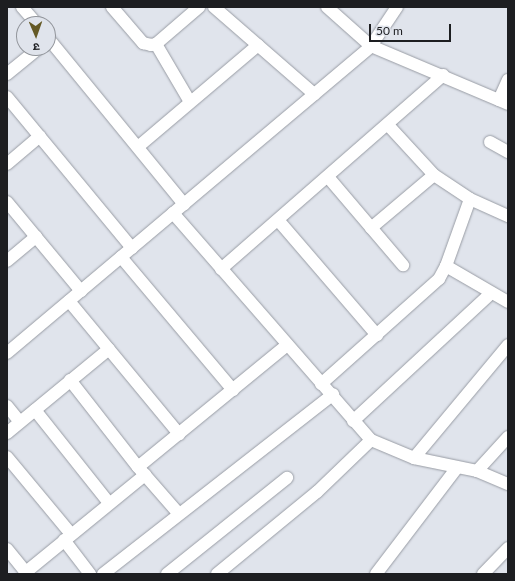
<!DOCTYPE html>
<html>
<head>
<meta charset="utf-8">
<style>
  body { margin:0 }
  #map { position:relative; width:515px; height:581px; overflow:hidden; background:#e0e4ec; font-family:Lato,"Noto Sans Devanagari",sans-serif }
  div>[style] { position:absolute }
  .roads { filter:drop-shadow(0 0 1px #989ca4) drop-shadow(0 0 1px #989ca4) }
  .minor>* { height:12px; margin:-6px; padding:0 6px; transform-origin:6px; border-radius:6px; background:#fff }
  span { translate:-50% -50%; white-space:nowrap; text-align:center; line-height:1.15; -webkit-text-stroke:3.5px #e0e4ec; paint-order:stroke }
  .frame { position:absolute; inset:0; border:8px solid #1d1e21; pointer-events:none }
  .north { position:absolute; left:16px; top:16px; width:40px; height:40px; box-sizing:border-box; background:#e0e4ec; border:1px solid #92959b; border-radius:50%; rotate:178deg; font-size:11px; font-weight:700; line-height:16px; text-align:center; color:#1d1e21 }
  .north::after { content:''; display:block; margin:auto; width:14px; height:18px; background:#655a26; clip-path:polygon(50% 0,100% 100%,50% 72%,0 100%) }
  .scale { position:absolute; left:369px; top:24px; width:82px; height:18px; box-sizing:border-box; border:2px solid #1d1e21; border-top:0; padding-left:5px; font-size:12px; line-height:14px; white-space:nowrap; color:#1d1e21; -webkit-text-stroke:3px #e0e4ec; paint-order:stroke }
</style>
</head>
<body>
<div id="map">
  <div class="roads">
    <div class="minor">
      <i style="left:22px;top:7px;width:23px;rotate:49deg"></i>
      <i style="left:112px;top:7px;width:48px;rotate:49.3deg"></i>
      <i style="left:143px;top:43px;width:8px;rotate:14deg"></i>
      <i style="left:151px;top:45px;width:5px;rotate:-11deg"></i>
      <i style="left:156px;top:44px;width:57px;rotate:-40.7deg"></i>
      <i style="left:214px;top:7px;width:133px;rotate:41deg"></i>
      <i style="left:327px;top:7px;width:59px;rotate:41.6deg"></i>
      <i style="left:371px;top:46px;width:149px;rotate:22.9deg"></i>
      <i style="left:48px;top:38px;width:215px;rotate:50.7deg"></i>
      <i style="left:156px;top:44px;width:67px;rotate:59.6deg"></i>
      <i style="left:7px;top:74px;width:41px;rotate:-39.1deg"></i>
      <i style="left:7px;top:97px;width:196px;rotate:50.4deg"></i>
      <i style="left:499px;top:100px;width:22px;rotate:-66deg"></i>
      <i style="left:388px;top:125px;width:68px;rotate:47.4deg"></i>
      <i style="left:434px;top:175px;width:43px;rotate:33.7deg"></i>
      <i style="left:470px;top:199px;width:42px;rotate:24.1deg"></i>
      <i style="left:490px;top:142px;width:21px;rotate:29deg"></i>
      <i style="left:139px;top:146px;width:156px;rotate:-40.3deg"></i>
      <i style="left:7px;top:164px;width:43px;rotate:-40.3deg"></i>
      <i style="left:328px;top:177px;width:116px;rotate:49.6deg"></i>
      <i style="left:7px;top:202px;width:116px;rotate:50.3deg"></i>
      <i style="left:173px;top:213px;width:301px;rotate:48.9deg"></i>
      <i style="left:371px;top:440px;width:47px;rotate:22.7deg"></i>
      <i style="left:414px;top:458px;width:64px;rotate:11.7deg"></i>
      <i style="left:477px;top:471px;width:34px;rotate:23deg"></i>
      <i style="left:278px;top:220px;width:152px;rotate:49.3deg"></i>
      <i style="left:371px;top:228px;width:82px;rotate:-40.1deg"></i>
      <i style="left:121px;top:257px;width:174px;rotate:49.9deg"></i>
      <i style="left:7px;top:261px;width:38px;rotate:-40deg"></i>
      <i style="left:446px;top:266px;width:72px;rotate:30.1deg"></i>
      <i style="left:221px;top:269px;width:295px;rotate:-41.1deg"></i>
      <i style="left:69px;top:301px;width:173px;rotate:50.4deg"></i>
      <i style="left:7px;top:353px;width:476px;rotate:-40.1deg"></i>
      <i style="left:371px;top:46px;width:47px;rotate:-56.3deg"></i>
      <i style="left:70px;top:380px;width:110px;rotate:52deg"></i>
      <i style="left:138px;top:467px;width:62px;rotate:48.9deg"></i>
      <i style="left:321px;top:384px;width:158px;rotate:-41.7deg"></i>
      <i style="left:439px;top:279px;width:15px;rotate:-62deg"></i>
      <i style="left:446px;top:266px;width:71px;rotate:-70.3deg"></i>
      <i style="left:7px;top:406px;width:19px;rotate:51deg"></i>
      <i style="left:35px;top:410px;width:119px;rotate:51.5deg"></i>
      <i style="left:353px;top:421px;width:188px;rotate:-42.8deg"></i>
      <i style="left:7px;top:433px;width:132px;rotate:-39.5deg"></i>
      <i style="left:7px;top:457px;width:100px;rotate:50.3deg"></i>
      <i style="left:414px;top:458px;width:147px;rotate:-50.2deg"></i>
      <i style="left:138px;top:467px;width:193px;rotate:-39.3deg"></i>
      <i style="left:477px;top:471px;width:46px;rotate:-47.6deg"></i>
      <i style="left:64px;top:540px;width:43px;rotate:52.6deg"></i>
      <i style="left:7px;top:549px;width:32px;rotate:51deg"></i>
      <i style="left:26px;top:572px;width:154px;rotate:-39.2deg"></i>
      <i style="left:103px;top:574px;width:292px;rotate:-38deg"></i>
      <i style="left:167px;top:574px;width:154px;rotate:-38.7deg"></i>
      <i style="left:217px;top:574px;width:129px;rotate:-39.4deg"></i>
      <i style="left:317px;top:492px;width:75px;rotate:-43.9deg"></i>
      <i style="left:376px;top:574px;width:132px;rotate:-52.7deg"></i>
      <i style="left:483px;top:574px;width:36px;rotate:-46deg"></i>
    </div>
  </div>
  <div class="frame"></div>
  <div class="north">उ</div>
  <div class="scale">50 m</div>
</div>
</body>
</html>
